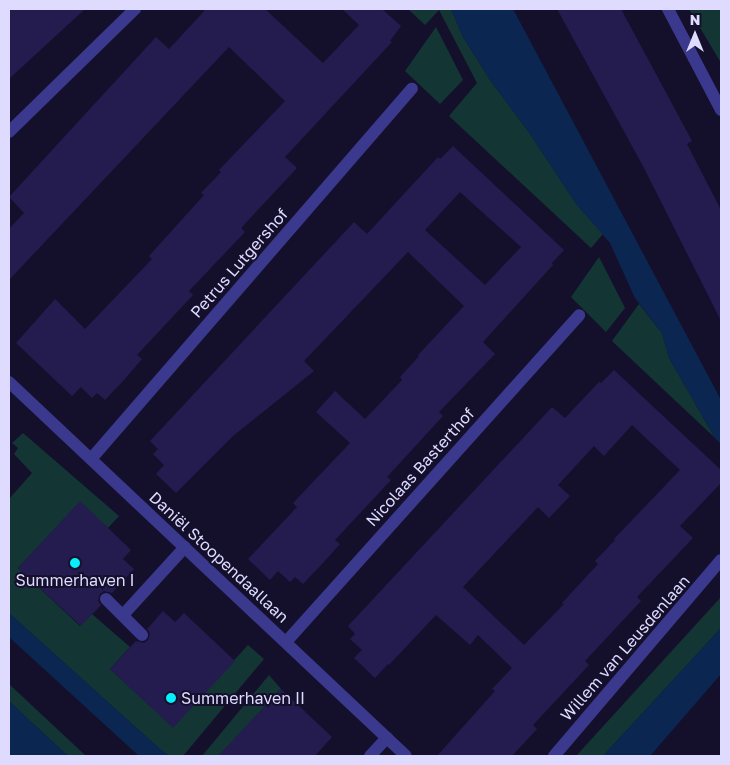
<!DOCTYPE html>
<html>
<head>
<meta charset="utf-8">
<style>
  body { margin:0 }
  #map { position:relative; width:730px; height:765px; overflow:hidden; background:#14102c; font-family:"Golos Text",sans-serif }
  div>[style] { position:absolute }
  .green>* { inset:0; background:#133634 }
  .water>* { inset:0; background:#0b2751 }
  .building>* { inset:0; background:#241b4e }
  .lane>* { height:12px; margin:-6px; padding:0 6px; transform-origin:6px; border-radius:6px; background:#3a398d }
  .street>* { height:12px; margin:-6px; padding:0 6px; transform-origin:6px; border-radius:6px; background:#3a398d }
  .dots>* { width:14px; height:14px; translate:-50% -50%; box-sizing:border-box; border:2px solid #14102c; border-radius:50% }
  span { translate:-50% -50%; white-space:nowrap; text-align:center; line-height:1.15; -webkit-text-stroke:4px #14102c; paint-order:stroke }
  .street-label { font-size:16px; color:#dedbff }
  .poi-label { font-size:16px; color:#dedbff }
  .left { translate:0 -50%; text-align:left }
  .frame { position:absolute; inset:0; border:10px solid #dedbff; pointer-events:none }
  .north { position:absolute; left:670px; top:10px; width:50px; height:50px; -webkit-text-stroke:4px #14102c; paint-order:stroke; rotate:0deg; font-size:14px; font-weight:700; line-height:20px; text-align:center; color:#dedbff }
  .north::after { content:''; display:block; margin:auto; width:18px; height:22px; background:#dedbff; clip-path:polygon(50% 0,100% 100%,50% 72%,0 100%) }
</style>
</head>
<body>
<div id="map">
  <div class="green">
    <i style="clip-path:polygon(408px 9px,451px 9px,463px 37px,490px 80px,528px 131px,577px 205px,603px 234px,591px 248px,449px 116px,477px 83px,439px 10px,425px 25px)"></i>
    <i style="clip-path:polygon(689px 9px,721px 9px,721px 63px)"></i>
    <i style="clip-path:polygon(436px 27px,463px 80px,440px 104px,405px 71px)"></i>
    <i style="clip-path:polygon(599px 257px,625px 308px,606px 332px,571px 297px)"></i>
    <i style="clip-path:polygon(639px 304px,662px 333px,669px 358px,715px 438px,612px 341px)"></i>
    <i style="clip-path:polygon(23px 433px,119px 516px,108px 528px,80px 502px,18px 568px,80px 626px,92px 614px,130px 647px,110px 669px,173px 727px,248px 645px,264px 659px,183px 756px,169px 756px,161px 750px,9px 613px,9px 499px,32px 473px,14px 454px,18px 448px,12px 443px)"></i>
    <i style="clip-path:polygon(721px 597px,721px 628px,603px 756px,576px 756px)"></i>
    <i style="clip-path:polygon(269px 675px,281px 689px,219px 756px,202px 756px)"></i>
    <i style="clip-path:polygon(9px 684px,86px 756px,68px 756px,29px 720px,9px 701px)"></i>
  </div>
  <div class="water">
    <i style="clip-path:polygon(451px 9px,513px 9px,721px 400px,721px 444px,715px 438px,669px 358px,662px 333px,635px 298px,610px 243px,577px 205px,528px 131px,490px 80px,463px 37px)"></i>
    <i style="clip-path:polygon(9px 613px,161px 750px,169px 756px,139px 756px,9px 637px)"></i>
    <i style="clip-path:polygon(721px 628px,721px 674px,650px 756px,603px 756px)"></i>
    <i style="clip-path:polygon(9px 701px,29px 720px,68px 756px,9px 756px)"></i>
  </div>
  <div class="building">
    <i style="clip-path:polygon(9px 9px,85px 9px,9px 79px)"></i>
    <i style="clip-path:polygon(206px 9px,265px 9px,323px 63px,359px 25px,342px 9px,382px 9px,401px 26px,390px 41px,392px 42px,285px 157px,297px 168px,241px 228px,245px 232px,189px 291px,193px 295px,137px 355px,142px 359px,124px 380px,105px 400px,97px 393px,92px 398px,81px 387px,72px 396px,16px 343px,55px 299px,85px 329px,152px 259px,149px 256px,204px 195px,201px 193px,221px 172px,219px 170px,285px 101px,229px 47px,9px 280px,9px 229px,24px 213px,9px 197px,156px 37px,169px 49px)"></i>
    <i style="clip-path:polygon(557px 9px,621px 9px,692px 141px,687px 144px,721px 210px,721px 321px,644px 168px)"></i>
    <i style="clip-path:polygon(evenodd,453px 146px,564px 250px,552px 263px,553px 265px,483px 342px,495px 354px,439px 412px,443px 416px,387px 477px,391px 480px,335px 540px,340px 544px,322px 564px,303px 584px,295px 577px,290px 582px,278px 571px,270px 580px,248px 559px,297px 507px,293px 503px,350px 443px,316px 412px,335px 391px,365px 419px,402px 380px,400px 377px,419px 356px,418px 355px,464px 306px,408px 252px,304px 361px,314px 371px,233px 436px,176px 493px,156px 474px,164px 465px,153px 454px,158px 449px,150px 441px,354px 222px,367px 234px,438px 157px,440px 159px,453px 146px,460px 192px,521px 247px,485px 285px,425px 230px,460px 192px)"></i>
    <i style="clip-path:polygon(evenodd,614px 370px,721px 470px,721px 483px,680px 526px,693px 538px,637px 597px,641px 601px,585px 661px,589px 665px,533px 725px,537px 729px,512px 756px,437px 756px,495px 691px,492px 689px,512px 668px,478px 635px,470px 645px,436px 615px,389px 665px,388px 664px,375px 678px,354px 658px,362px 650px,350px 639px,355px 634px,348px 626px,552px 407px,565px 418px,599px 382px,601px 383px,614px 370px,632px 425px,680px 470px,614px 539px,615px 540px,595px 561px,598px 564px,562px 603px,564px 604px,524px 645px,463px 587px,538px 507px,549px 518px,570px 496px,558px 485px,594px 446px,604px 456px,632px 425px)"></i>
    <i style="clip-path:polygon(80px 501px,131px 550px,123px 559px,134px 569px,112px 593px,104px 591px,100px 594px,98px 601px,101px 605px,81px 626px,18px 568px)"></i>
    <i style="clip-path:polygon(163px 611px,175px 622px,184px 613px,235px 661px,173px 728px,110px 669px,136px 641px,144px 643px,148px 640px,150px 633px,147px 629px)"></i>
    <i style="clip-path:polygon(281px 689px,332px 737px,315px 756px,218px 756px)"></i>
  </div>
  <div class="lane">
    <i style="left:106px;top:599px;width:51px;rotate:45deg"></i>
    <i style="left:123px;top:615px;width:92px;rotate:-47.6deg"></i>
    <i style="left:370px;top:756px;width:25px;rotate:-47deg"></i>
  </div>
  <div class="street">
    <i style="left:668px;top:9px;width:114px;rotate:62.3deg"></i>
    <i style="left:9px;top:132px;width:176px;rotate:-44.3deg"></i>
    <i style="left:9px;top:382px;width:545px;rotate:43.29deg"></i>
    <i style="left:91px;top:459px;width:490px;rotate:-49.1deg"></i>
    <i style="left:286px;top:642px;width:439px;rotate:-48.1deg"></i>
    <i style="left:554px;top:756px;width:257px;rotate:-49.6deg"></i>
  </div>
  <div class="dots">
    <i style="left:75px;top:563px;background:#07efff"></i>
    <i style="left:171px;top:698px;background:#07efff"></i>
  </div>
  <div class="street-label">
    <span style="left:239px;top:263px;rotate:-49deg">Petrus Lutgershof</span>
    <span style="left:420px;top:467px;rotate:-48deg">Nicolaas Basterthof</span>
    <span style="left:219px;top:557px;rotate:43deg">Daniël Stoopendaallaan</span>
    <span style="left:625px;top:648px;rotate:-49deg">Willem van Leusdenlaan</span>
  </div>
  <div class="poi-label">
    <span style="left:75px;top:580px">Summerhaven I</span>
    <span class="left" style="left:181px;top:698px">Summerhaven II</span>
  </div>
  <div class="frame"></div>
  <div class="north">N</div>
</div>
</body>
</html>
